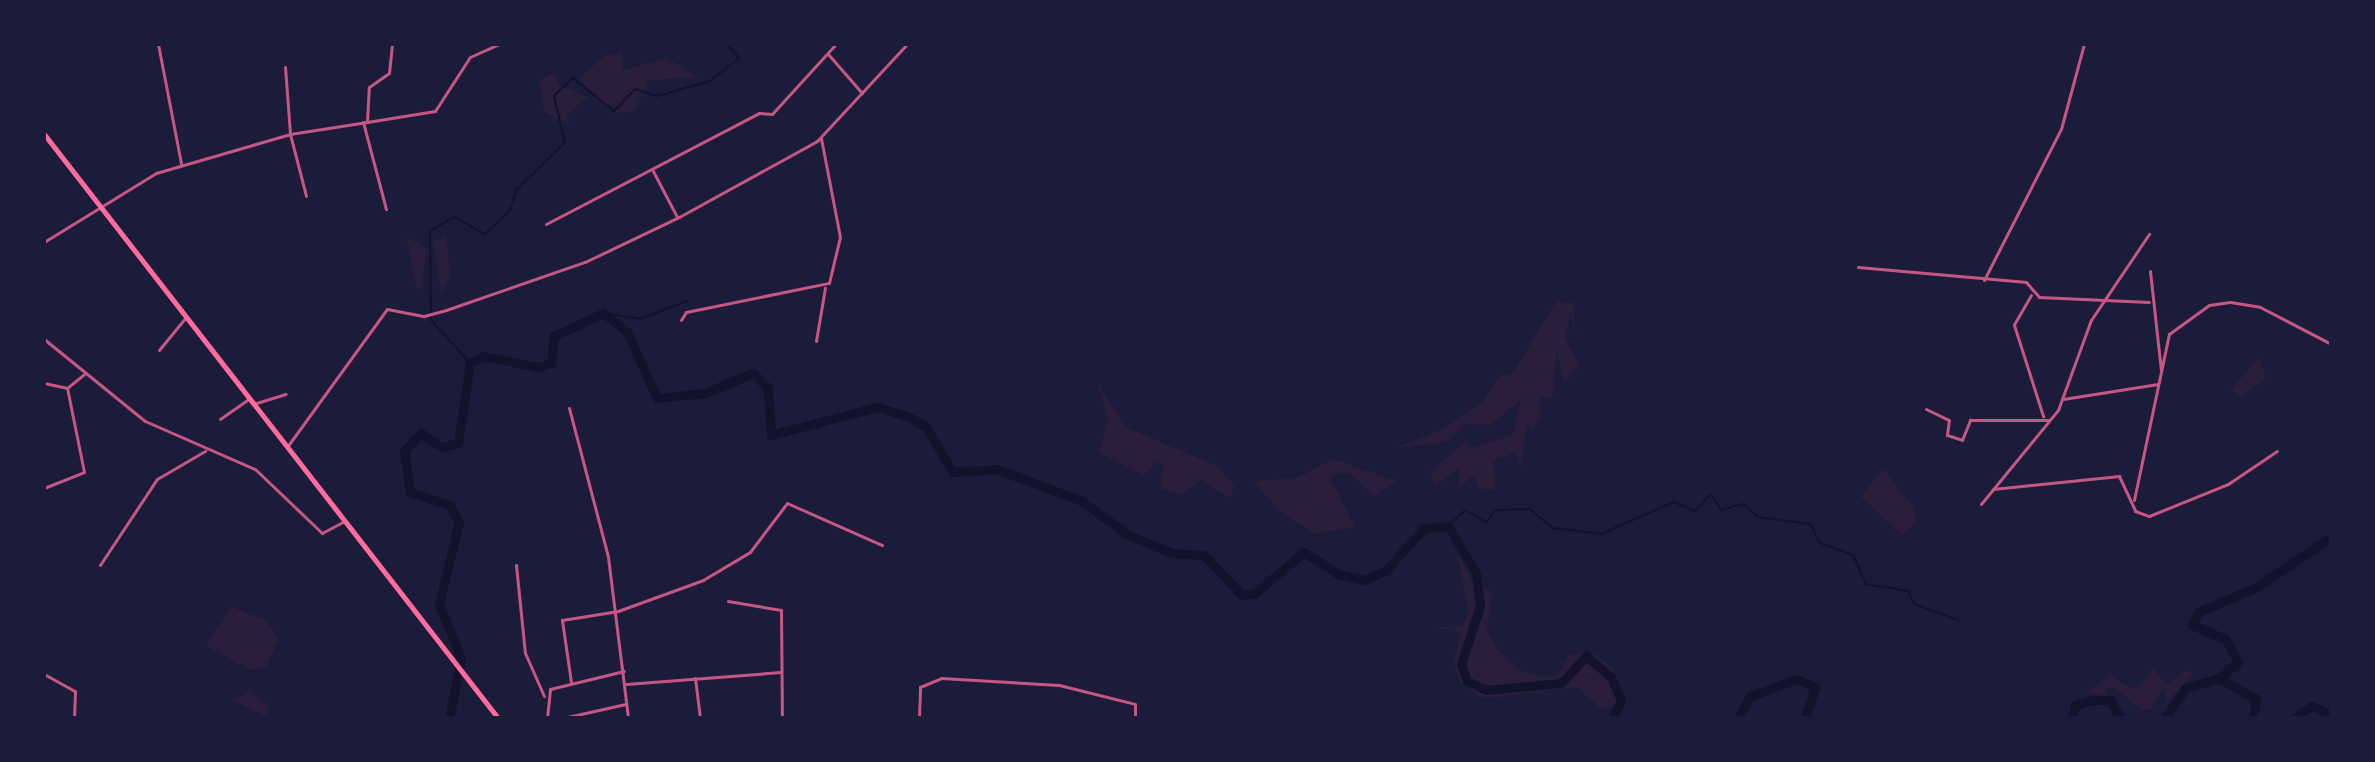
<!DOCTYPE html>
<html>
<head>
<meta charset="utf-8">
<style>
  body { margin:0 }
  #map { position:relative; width:2375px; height:762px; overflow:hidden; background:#1b1b3a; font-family:"PT Sans Narrow",sans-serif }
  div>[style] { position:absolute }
  .green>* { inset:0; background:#2a1e3b }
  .stream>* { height:2px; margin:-1px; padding:0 1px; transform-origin:1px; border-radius:1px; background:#12122b }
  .river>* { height:9px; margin:-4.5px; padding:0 4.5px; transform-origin:4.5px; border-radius:4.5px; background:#12122b }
  .minor>* { height:3px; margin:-1.5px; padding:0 1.5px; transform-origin:1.5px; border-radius:1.5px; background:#c65784 }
  .primary>* { height:5px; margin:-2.5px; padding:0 2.5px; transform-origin:2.5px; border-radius:2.5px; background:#ff6b9d }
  span { translate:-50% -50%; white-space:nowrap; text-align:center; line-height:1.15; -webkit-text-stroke:6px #1b1b3a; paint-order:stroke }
  .frame { position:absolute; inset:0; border:46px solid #1b1b3a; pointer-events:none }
</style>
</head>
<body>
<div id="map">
  <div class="green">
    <i style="clip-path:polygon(622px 52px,622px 71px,666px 57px,698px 78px,648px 80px,635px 111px,613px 113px,621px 107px,603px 104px,579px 79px,605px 55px)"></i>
    <i style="clip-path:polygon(555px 73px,559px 85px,588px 97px,567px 115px,569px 123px,545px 113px,539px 80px)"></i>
    <i style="clip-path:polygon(446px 235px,450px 275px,442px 295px,433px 241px)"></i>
    <i style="clip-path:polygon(407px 237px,426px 248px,422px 292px,415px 284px)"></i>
    <i style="clip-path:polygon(1557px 300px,1573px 303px,1577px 340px,1571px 315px,1564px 337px,1579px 366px,1564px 382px,1557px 349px,1552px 399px,1540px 397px,1541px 417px,1532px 430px,1527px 424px,1521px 466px,1516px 452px,1493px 461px,1496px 491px,1479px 488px,1473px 476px,1458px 488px,1459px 469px,1435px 485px,1431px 471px,1467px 440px,1469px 448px,1513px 435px,1520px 401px,1489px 425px,1465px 424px,1448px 442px,1395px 448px,1447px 427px,1484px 400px,1502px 374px,1513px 373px)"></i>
    <i style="clip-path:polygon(2259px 357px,2266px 377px,2242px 397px,2231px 390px)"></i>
    <i style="clip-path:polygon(1098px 385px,1125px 427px,1219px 467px,1235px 487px,1229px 498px,1201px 480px,1181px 496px,1160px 489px,1163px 465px,1157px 462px,1143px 475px,1099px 453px,1108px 420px)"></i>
    <i style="clip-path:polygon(1334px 459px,1397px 481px,1374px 496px,1349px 473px,1329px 476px,1355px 527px,1315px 534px,1281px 513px,1253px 481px,1297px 478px)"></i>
    <i style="clip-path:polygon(1883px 468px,1913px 507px,1917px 522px,1902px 535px,1861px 497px)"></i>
    <i style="clip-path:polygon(1457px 552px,1474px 585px,1493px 592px,1486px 630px,1498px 650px,1520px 670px,1545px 677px,1559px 674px,1569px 653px,1595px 654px,1614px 669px,1625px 700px,1602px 710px,1577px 687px,1484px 699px,1460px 682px,1454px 664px,1460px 632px,1435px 628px,1463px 625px,1468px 612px)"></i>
    <i style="clip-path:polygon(232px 607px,265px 620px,279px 640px,266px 667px,251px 670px,206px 646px)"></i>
    <i style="clip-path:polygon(2153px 668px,2166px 685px,2186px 670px,2193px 674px,2167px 702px,2164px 687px,2152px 709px,2142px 710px,2116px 689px,2106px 688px,2105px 696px,2086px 693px,2110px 675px,2136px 690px)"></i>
    <i style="clip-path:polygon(250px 691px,267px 704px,270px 718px,233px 701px)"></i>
  </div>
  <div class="stream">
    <i style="left:603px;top:313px;width:37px;rotate:9deg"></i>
    <i style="left:640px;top:319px;width:50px;rotate:-21deg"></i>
    <i style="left:470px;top:363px;width:58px;rotate:-132.2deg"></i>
    <i style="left:431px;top:320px;width:89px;rotate:-90.6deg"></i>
    <i style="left:430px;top:231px;width:28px;rotate:-30deg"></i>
    <i style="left:454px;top:217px;width:35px;rotate:29deg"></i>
    <i style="left:485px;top:234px;width:35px;rotate:-44deg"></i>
    <i style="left:510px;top:210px;width:22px;rotate:-72deg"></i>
    <i style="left:517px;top:189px;width:66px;rotate:-43.8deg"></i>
    <i style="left:565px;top:143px;width:48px;rotate:-103.2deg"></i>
    <i style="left:554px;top:96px;width:26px;rotate:-43deg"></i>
    <i style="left:573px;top:78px;width:53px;rotate:38.8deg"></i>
    <i style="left:614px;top:111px;width:30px;rotate:-46deg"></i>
    <i style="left:635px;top:89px;width:23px;rotate:18deg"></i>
    <i style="left:657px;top:96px;width:55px;rotate:-15.8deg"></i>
    <i style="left:710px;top:81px;width:37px;rotate:-38deg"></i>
    <i style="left:739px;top:58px;width:18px;rotate:-131deg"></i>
    <i style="left:1448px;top:526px;width:23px;rotate:-43deg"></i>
    <i style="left:1465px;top:510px;width:25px;rotate:29deg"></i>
    <i style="left:1487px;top:522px;width:14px;rotate:-56deg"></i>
    <i style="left:1495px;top:510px;width:35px;rotate:-2deg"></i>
    <i style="left:1530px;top:509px;width:30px;rotate:40deg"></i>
    <i style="left:1553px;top:528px;width:48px;rotate:7.1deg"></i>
    <i style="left:1601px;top:534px;width:80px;rotate:-23.7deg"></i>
    <i style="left:1674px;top:502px;width:23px;rotate:23deg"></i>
    <i style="left:1695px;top:511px;width:23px;rotate:-47deg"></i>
    <i style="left:1711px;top:494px;width:19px;rotate:58deg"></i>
    <i style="left:1721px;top:510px;width:24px;rotate:-15deg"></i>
    <i style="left:1744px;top:504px;width:19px;rotate:43deg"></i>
    <i style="left:1758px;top:517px;width:52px;rotate:7.7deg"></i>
    <i style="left:1810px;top:524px;width:21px;rotate:62deg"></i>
    <i style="left:1820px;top:543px;width:35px;rotate:20deg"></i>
    <i style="left:1853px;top:555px;width:32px;rotate:66deg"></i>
    <i style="left:1866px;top:584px;width:43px;rotate:9.5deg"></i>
    <i style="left:1908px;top:591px;width:14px;rotate:65deg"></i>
    <i style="left:1914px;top:604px;width:47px;rotate:20deg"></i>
  </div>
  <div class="river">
    <i style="left:2219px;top:678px;width:43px;rotate:29.6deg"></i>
    <i style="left:2256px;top:699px;width:19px;rotate:99deg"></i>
    <i style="left:449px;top:718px;width:61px;rotate:-78.7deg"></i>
    <i style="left:461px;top:658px;width:58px;rotate:-112.2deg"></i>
    <i style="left:439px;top:604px;width:84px;rotate:-76.3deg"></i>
    <i style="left:459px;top:522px;width:20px;rotate:-120deg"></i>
    <i style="left:449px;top:505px;width:41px;rotate:-161.6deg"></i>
    <i style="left:410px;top:492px;width:41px;rotate:-98.3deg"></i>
    <i style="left:404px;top:451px;width:25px;rotate:-47deg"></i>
    <i style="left:421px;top:433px;width:24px;rotate:35deg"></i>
    <i style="left:441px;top:447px;width:17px;rotate:-13deg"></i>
    <i style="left:458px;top:443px;width:81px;rotate:-81.5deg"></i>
    <i style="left:470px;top:363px;width:15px;rotate:-28deg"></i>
    <i style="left:483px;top:356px;width:55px;rotate:11.5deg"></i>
    <i style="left:537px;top:367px;width:15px;rotate:-16deg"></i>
    <i style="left:551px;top:363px;width:27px;rotate:-84deg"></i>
    <i style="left:554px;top:336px;width:54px;rotate:-25.1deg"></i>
    <i style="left:603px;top:313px;width:31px;rotate:38deg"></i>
    <i style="left:627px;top:332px;width:72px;rotate:65.6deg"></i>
    <i style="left:657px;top:398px;width:48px;rotate:-5.9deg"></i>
    <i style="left:705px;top:393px;width:52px;rotate:-22.6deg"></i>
    <i style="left:753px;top:373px;width:21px;rotate:45deg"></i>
    <i style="left:768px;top:388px;width:47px;rotate:86.3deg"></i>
    <i style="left:771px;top:435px;width:110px;rotate:-14.8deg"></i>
    <i style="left:877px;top:407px;width:31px;rotate:17deg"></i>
    <i style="left:907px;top:416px;width:22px;rotate:30deg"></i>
    <i style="left:926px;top:427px;width:52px;rotate:59deg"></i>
    <i style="left:953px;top:472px;width:43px;rotate:-4deg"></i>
    <i style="left:996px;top:469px;width:90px;rotate:20.3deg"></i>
    <i style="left:1080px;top:500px;width:62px;rotate:35.8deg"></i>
    <i style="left:1130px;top:536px;width:45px;rotate:22deg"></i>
    <i style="left:1172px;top:553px;width:32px;rotate:4deg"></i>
    <i style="left:1204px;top:555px;width:55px;rotate:46.5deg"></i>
    <i style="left:1242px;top:595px;width:12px;rotate:-5deg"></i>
    <i style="left:1254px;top:594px;width:65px;rotate:-40deg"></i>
    <i style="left:1304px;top:552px;width:40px;rotate:32.9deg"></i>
    <i style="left:1338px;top:574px;width:28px;rotate:13deg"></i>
    <i style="left:1365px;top:580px;width:23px;rotate:-25deg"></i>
    <i style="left:1386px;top:570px;width:57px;rotate:-47.9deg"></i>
    <i style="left:1424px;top:528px;width:24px;rotate:-5deg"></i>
    <i style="left:1448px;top:526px;width:55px;rotate:59.2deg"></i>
    <i style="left:1476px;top:573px;width:33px;rotate:83deg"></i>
    <i style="left:1480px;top:606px;width:61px;rotate:108.1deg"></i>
    <i style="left:1461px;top:664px;width:18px;rotate:71deg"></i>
    <i style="left:1467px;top:681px;width:21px;rotate:25deg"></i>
    <i style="left:1486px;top:690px;width:75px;rotate:-5.3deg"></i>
    <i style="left:1561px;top:683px;width:37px;rotate:-47deg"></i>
    <i style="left:1586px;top:656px;width:33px;rotate:40deg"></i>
    <i style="left:1611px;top:677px;width:26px;rotate:67deg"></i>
    <i style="left:1621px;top:701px;width:19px;rotate:115deg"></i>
    <i style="left:1738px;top:718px;width:25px;rotate:-61deg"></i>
    <i style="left:1750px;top:696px;width:50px;rotate:-19.9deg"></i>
    <i style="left:1797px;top:679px;width:20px;rotate:24deg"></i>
    <i style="left:1815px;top:687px;width:33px;rotate:108deg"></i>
    <i style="left:2072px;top:718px;width:13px;rotate:-77deg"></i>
    <i style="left:2075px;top:705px;width:19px;rotate:-16deg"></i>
    <i style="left:2093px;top:700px;width:17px"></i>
    <i style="left:2110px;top:700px;width:21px;rotate:61deg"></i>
    <i style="left:2165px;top:718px;width:36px;rotate:-56deg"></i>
    <i style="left:2185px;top:688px;width:35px;rotate:-16deg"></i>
    <i style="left:2219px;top:678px;width:25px;rotate:-40deg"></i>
    <i style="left:2238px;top:662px;width:26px;rotate:-119deg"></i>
    <i style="left:2225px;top:639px;width:36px;rotate:-157deg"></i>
    <i style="left:2192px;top:625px;width:14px;rotate:-65deg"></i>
    <i style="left:2198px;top:612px;width:62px;rotate:-22.8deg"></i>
    <i style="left:2255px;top:588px;width:92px;rotate:-33.9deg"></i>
    <i style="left:2294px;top:718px;width:22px;rotate:-34deg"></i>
    <i style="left:2312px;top:706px;width:21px;rotate:25deg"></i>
  </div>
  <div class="minor">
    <i style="left:158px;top:44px;width:122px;rotate:79.1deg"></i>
    <i style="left:828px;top:54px;width:52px;rotate:48.9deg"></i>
    <i style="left:285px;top:67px;width:67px;rotate:85.7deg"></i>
    <i style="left:290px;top:134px;width:64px;rotate:75.5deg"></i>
    <i style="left:363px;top:122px;width:90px;rotate:75.2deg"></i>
    <i style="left:367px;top:122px;width:69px;rotate:-9.2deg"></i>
    <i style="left:435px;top:111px;width:64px;rotate:-57.1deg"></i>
    <i style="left:470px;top:57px;width:32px;rotate:-24deg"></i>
    <i style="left:653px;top:171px;width:52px;rotate:62.4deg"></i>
    <i style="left:546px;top:224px;width:240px;rotate:-27.5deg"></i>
    <i style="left:759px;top:113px;width:13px;rotate:4deg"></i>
    <i style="left:772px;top:114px;width:95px;rotate:-47.6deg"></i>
    <i style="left:44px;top:242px;width:132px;rotate:-31.6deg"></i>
    <i style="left:156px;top:173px;width:140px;rotate:-16.2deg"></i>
    <i style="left:290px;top:134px;width:78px;rotate:-8.9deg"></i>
    <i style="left:367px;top:122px;width:35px;rotate:-87deg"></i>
    <i style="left:369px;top:87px;width:24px;rotate:-35deg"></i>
    <i style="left:389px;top:73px;width:29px;rotate:-84deg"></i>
    <i style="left:1858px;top:267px;width:169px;rotate:5.1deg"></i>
    <i style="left:2026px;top:282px;width:20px;rotate:49deg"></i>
    <i style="left:2039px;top:297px;width:110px;rotate:2.6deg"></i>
    <i style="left:2150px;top:271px;width:100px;rotate:83.7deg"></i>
    <i style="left:1984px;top:280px;width:169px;rotate:-63deg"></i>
    <i style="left:2061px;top:129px;width:88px;rotate:-74.9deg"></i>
    <i style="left:2031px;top:295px;width:34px;rotate:120deg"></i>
    <i style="left:2014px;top:325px;width:96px;rotate:72.3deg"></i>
    <i style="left:681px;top:320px;width:9px;rotate:-58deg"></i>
    <i style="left:686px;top:312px;width:146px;rotate:-11.5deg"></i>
    <i style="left:829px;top:283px;width:47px;rotate:-76.6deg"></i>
    <i style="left:840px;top:237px;width:101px;rotate:-100.9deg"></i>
    <i style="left:44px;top:339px;width:130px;rotate:39.1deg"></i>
    <i style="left:145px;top:421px;width:120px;rotate:23.6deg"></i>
    <i style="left:255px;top:469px;width:93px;rotate:43.7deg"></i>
    <i style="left:322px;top:533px;width:26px;rotate:-28deg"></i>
    <i style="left:816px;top:341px;width:54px;rotate:-80.4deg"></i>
    <i style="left:159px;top:350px;width:43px;rotate:-50.7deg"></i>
    <i style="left:44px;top:383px;width:24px;rotate:12deg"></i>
    <i style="left:67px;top:388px;width:22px;rotate:-39deg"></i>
    <i style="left:2063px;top:399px;width:96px;rotate:-9deg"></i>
    <i style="left:253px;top:404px;width:34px;rotate:-17deg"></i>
    <i style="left:569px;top:408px;width:154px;rotate:75.3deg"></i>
    <i style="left:608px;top:557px;width:162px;rotate:82.9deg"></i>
    <i style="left:1926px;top:409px;width:25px;rotate:26deg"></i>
    <i style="left:1949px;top:420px;width:15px;rotate:98deg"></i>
    <i style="left:1947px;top:435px;width:16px;rotate:18deg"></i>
    <i style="left:1962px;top:440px;width:22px;rotate:-68deg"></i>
    <i style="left:1970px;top:420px;width:79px"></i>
    <i style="left:220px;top:419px;width:35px;rotate:-35deg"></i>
    <i style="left:287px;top:447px;width:170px;rotate:-54.1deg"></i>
    <i style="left:387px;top:309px;width:38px;rotate:11deg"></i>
    <i style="left:424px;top:316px;width:23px;rotate:-15deg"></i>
    <i style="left:446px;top:310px;width:147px;rotate:-19.1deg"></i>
    <i style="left:585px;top:262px;width:104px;rotate:-25.6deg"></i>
    <i style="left:679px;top:217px;width:158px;rotate:-28.8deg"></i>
    <i style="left:817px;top:141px;width:132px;rotate:-47.1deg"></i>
    <i style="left:44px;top:488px;width:43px;rotate:-21.8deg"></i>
    <i style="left:84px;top:472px;width:86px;rotate:-101.4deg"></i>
    <i style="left:1993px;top:489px;width:127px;rotate:-5.9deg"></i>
    <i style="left:2119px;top:476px;width:38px;rotate:65deg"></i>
    <i style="left:2135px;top:511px;width:15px;rotate:20deg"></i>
    <i style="left:2149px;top:516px;width:85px;rotate:-22.1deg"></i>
    <i style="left:2228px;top:484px;width:59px;rotate:-34deg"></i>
    <i style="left:2134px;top:500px;width:170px;rotate:-78.1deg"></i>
    <i style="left:2169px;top:334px;width:49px;rotate:-35.9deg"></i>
    <i style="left:2209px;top:305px;width:21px;rotate:-8deg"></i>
    <i style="left:2230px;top:302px;width:30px;rotate:9deg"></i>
    <i style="left:2260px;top:307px;width:80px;rotate:27.5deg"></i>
    <i style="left:1981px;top:504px;width:122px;rotate:-50.7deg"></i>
    <i style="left:2058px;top:410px;width:96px;rotate:-69.9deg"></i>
    <i style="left:2091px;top:320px;width:104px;rotate:-56deg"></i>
    <i style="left:100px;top:565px;width:103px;rotate:-56.5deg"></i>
    <i style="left:157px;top:479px;width:56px;rotate:-30.3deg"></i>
    <i style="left:516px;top:565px;width:88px;rotate:84.2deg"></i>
    <i style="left:525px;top:653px;width:47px;rotate:66.2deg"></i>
    <i style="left:728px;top:601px;width:54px;rotate:9.6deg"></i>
    <i style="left:781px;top:610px;width:108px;rotate:89.5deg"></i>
    <i style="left:44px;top:674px;width:35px;rotate:29deg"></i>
    <i style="left:75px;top:691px;width:27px;rotate:92deg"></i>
    <i style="left:695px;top:678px;width:40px;rotate:82.9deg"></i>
    <i style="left:571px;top:682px;width:63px;rotate:-98.3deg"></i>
    <i style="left:562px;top:620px;width:57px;rotate:-9.1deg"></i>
    <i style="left:618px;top:611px;width:90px;rotate:-20deg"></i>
    <i style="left:703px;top:580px;width:55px;rotate:-30.8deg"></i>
    <i style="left:750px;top:552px;width:61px;rotate:-52.9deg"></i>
    <i style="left:787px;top:503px;width:104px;rotate:23.9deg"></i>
    <i style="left:626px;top:684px;width:155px;rotate:-4.4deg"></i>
    <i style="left:547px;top:718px;width:29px;rotate:-84deg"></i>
    <i style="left:550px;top:689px;width:76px;rotate:-13.7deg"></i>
    <i style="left:563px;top:718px;width:64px;rotate:-12.7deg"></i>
    <i style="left:919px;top:718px;width:31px;rotate:-88deg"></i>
    <i style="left:920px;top:687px;width:23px;rotate:-23deg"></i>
    <i style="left:941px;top:678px;width:118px;rotate:3.4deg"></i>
    <i style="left:1059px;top:685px;width:78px;rotate:14deg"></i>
    <i style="left:1135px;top:704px;width:14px;rotate:90deg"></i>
  </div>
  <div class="primary">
    <i style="left:44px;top:134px;width:740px;rotate:52.14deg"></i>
  </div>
  <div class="frame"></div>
</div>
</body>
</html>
